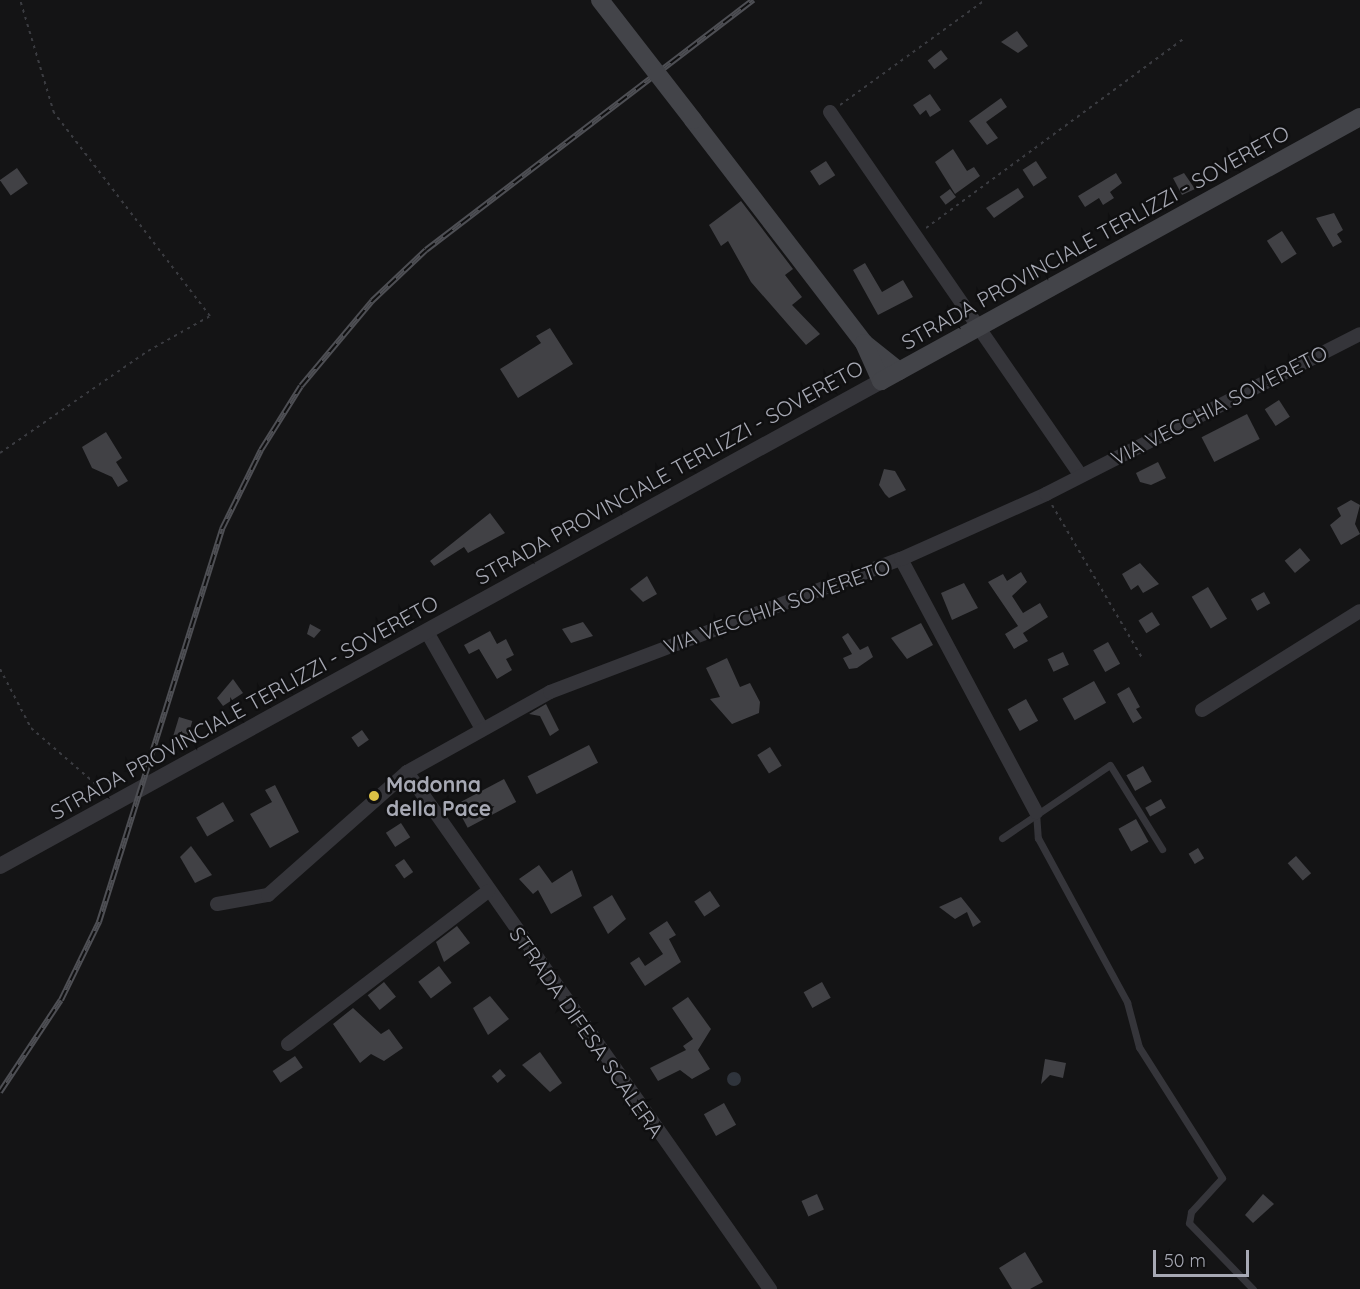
<!DOCTYPE html>
<html>
<head>
<meta charset="utf-8">
<style>
  body { margin:0 }
  #map { position:relative; width:1360px; height:1289px; overflow:hidden; background:#141415; font-family:Quicksand,sans-serif }
  div>[style] { position:absolute }
  .water>* { inset:0; background:#2f343c }
  .round { border-radius:50% }
  .building>* { inset:0; background:#414145; transform-origin:0 0 }
  .path>* { height:2px; margin-top:-1px; transform-origin:0; background:repeating-linear-gradient(90deg,#3b3c41 0 3px,transparent 0 7.5px) }
  .service>* { height:7px; margin:-3.5px; padding:0 3.5px; transform-origin:3.5px; border-radius:3.5px; background:#35353a }
  .minor>* { height:14px; margin:-7px; padding:0 7px; transform-origin:7px; border-radius:7px; background:#35353a }
  .tertiary>* { height:16px; margin:-8px; padding:0 8px; transform-origin:8px; border-radius:8px; background:#35353a }
  .secondary>* { height:18px; margin:-9px; padding:0 9px; transform-origin:9px; border-radius:9px; background:#434449 }
  .rail>* { height:6px; margin-top:-3px; transform-origin:0; background:repeating-linear-gradient(90deg,#0f0f10 0 11px,#4e4f54 0 22px); box-sizing:border-box; border-block:2px solid #4e4f54 }
  .secondary-bridge>* { height:18px; margin:-9px; padding:0 9px; transform-origin:9px; border-radius:9px; background:#434449 }
  .dots>* { width:16px; height:16px; translate:-50% -50%; box-sizing:border-box; border:3px solid #0f0f10; border-radius:50% }
  span { translate:-50% -50%; white-space:nowrap; text-align:center; line-height:1.15; -webkit-text-stroke:5px #0f0f10; paint-order:stroke }
  .street-label { font-size:21px; color:#a7a9b4 }
  .poi-label { font-size:21px; color:#a7a9b4; font-weight:700 }
  .left { translate:0 -50%; text-align:left }
  .scale { position:absolute; left:1153px; top:1250px; width:96px; height:27px; box-sizing:border-box; border:3px solid #a7a9b4; border-top:0; padding-left:8px; font-size:18px; line-height:21px; white-space:nowrap; color:#a7a9b4; -webkit-text-stroke:4px #0f0f10; paint-order:stroke }
</style>
</head>
<body>
<div id="map">
  <div class="water">
    <i class="round" style="left:727px;top:1072px;width:14px;height:14px"></i>
  </div>
  <div class="building">
    <i style="clip-path:polygon(1017px 31px,1028px 46px,1018px 53px,1001px 42px)"></i>
    <i style="left:941px;top:50px;width:11px;height:17px;rotate:52deg"></i>
    <i style="clip-path:polygon(930px 94px,941px 110px,930px 117px,926px 110px,920px 115px,913px 105px)"></i>
    <i style="clip-path:polygon(1001px 98px,1007px 107px,986px 122px,998px 138px,987px 145px,969px 121px)"></i>
    <i style="clip-path:polygon(953px 149px,967px 171px,974px 167px,980px 176px,955px 194px,935px 162px)"></i>
    <i style="left:826px;top:161px;width:17px;height:19px;rotate:57deg"></i>
    <i style="left:1036px;top:161px;width:20px;height:16px;rotate:57deg"></i>
    <i style="left:17px;top:168px;width:19px;height:21px;rotate:55deg"></i>
    <i style="clip-path:polygon(1116px 173px,1122px 183px,1110px 192px,1114px 198px,1103px 205px,1099px 198px,1085px 207px,1078px 196px)"></i>
    <i style="clip-path:polygon(1184px 173px,1195px 189px,1182px 195px,1173px 178px)"></i>
    <i style="clip-path:polygon(1018px 188px,1024px 197px,994px 218px,986px 208px)"></i>
    <i style="left:950px;top:189px;width:10px;height:13px;rotate:53deg"></i>
    <i style="clip-path:polygon(741px 201px,793px 269px,785px 275px,802px 297px,792px 305px,820px 334px,806px 345px,751px 282px,728px 241px,721px 246px,709px 225px)"></i>
    <i style="clip-path:polygon(1334px 213px,1343px 230px,1337px 234px,1342px 242px,1333px 247px,1316px 218px)"></i>
    <i style="left:1282px;top:231px;width:27px;height:18px;rotate:57deg"></i>
    <i style="clip-path:polygon(865px 263px,882px 292px,903px 280px,913px 297px,878px 315px,853px 270px)"></i>
    <i style="clip-path:polygon(550px 328px,573px 364px,518px 398px,500px 369px,541px 343px,536px 336px)"></i>
    <i style="left:1279px;top:400px;width:20px;height:17px;rotate:57deg"></i>
    <i style="left:1247px;top:414px;width:28px;height:51px;rotate:63deg"></i>
    <i style="clip-path:polygon(106px 432px,122px 458px,116px 462px,128px 481px,118px 487px,112px 477px,92px 468px,82px 447px)"></i>
    <i style="clip-path:polygon(1158px 462px,1166px 478px,1151px 485px,1140px 482px,1136px 473px)"></i>
    <i style="clip-path:polygon(884px 469px,895px 471px,906px 490px,889px 498px,885px 494px,879px 485px)"></i>
    <i style="clip-path:polygon(1351px 500px,1360px 505px,1355px 524px,1360px 534px,1341px 545px,1330px 525px,1341px 516px,1337px 508px)"></i>
    <i style="clip-path:polygon(490px 513px,505px 533px,468px 553px,464px 547px,434px 566px,430px 561px)"></i>
    <i style="left:1300px;top:548px;width:16px;height:20px;rotate:50deg"></i>
    <i style="clip-path:polygon(1140px 563px,1159px 584px,1143px 593px,1138px 585px,1131px 590px,1122px 574px)"></i>
    <i style="clip-path:polygon(1021px 572px,1027px 582px,1012px 596px,1023px 613px,1040px 603px,1048px 617px,1023px 633px,1028px 641px,1014px 649px,1005px 634px,1018px 626px,988px 582px,1003px 574px,1007px 581px)"></i>
    <i style="clip-path:polygon(647px 576px,657px 594px,643px 602px,630px 589px)"></i>
    <i style="clip-path:polygon(964px 583px,978px 608px,952px 620px,941px 593px)"></i>
    <i style="left:1208px;top:587px;width:37px;height:19px;rotate:59deg"></i>
    <i style="left:1264px;top:592px;width:13px;height:15px;rotate:61deg"></i>
    <i style="left:1152px;top:612px;width:15px;height:16px;rotate:58deg"></i>
    <i style="clip-path:polygon(583px 622px,593px 636px,571px 643px,562px 629px)"></i>
    <i style="clip-path:polygon(921px 623px,933px 645px,907px 659px,891px 638px)"></i>
    <i style="clip-path:polygon(310px 624px,321px 630px,314px 638px,307px 634px)"></i>
    <i style="clip-path:polygon(490px 631px,497px 644px,506px 639px,514px 655px,506px 659px,512px 670px,497px 679px,479px 649px,469px 654px,464px 645px)"></i>
    <i style="clip-path:polygon(848px 633px,860px 650px,868px 646px,873px 657px,857px 668px,849px 669px,843px 658px,852px 654px,842px 637px)"></i>
    <i style="left:1108px;top:642px;width:25px;height:17px;rotate:61deg"></i>
    <i style="left:1063px;top:652px;width:14px;height:17px;rotate:65deg"></i>
    <i style="clip-path:polygon(727px 658px,740px 687px,750px 683px,760px 702px,759px 713px,732px 724px,710px 699px,720px 697px,706px 668px)"></i>
    <i style="clip-path:polygon(233px 679px,243px 693px,223px 706px,217px 698px)"></i>
    <i style="left:1094px;top:681px;width:25px;height:36px;rotate:61deg"></i>
    <i style="clip-path:polygon(1129px 687px,1140px 707px,1136px 709px,1142px 718px,1133px 723px,1117px 694px)"></i>
    <i style="left:1026px;top:699px;width:25px;height:21px;rotate:61deg"></i>
    <i style="clip-path:polygon(546px 704px,559px 730px,550px 736px,540px 716px,529px 714px)"></i>
    <i style="left:179px;top:717px;width:14px;height:19px;rotate:17deg"></i>
    <i style="left:362px;top:730px;width:12px;height:13px;rotate:55deg"></i>
    <i style="left:589px;top:745px;width:20px;height:69px;rotate:63deg"></i>
    <i style="left:770px;top:747px;width:22px;height:15px;rotate:58deg"></i>
    <i style="left:1143px;top:766px;width:18px;height:19px;rotate:61deg"></i>
    <i style="left:504px;top:779px;width:26px;height:55px;rotate:62deg"></i>
    <i style="clip-path:polygon(275px 785px,299px 832px,270px 848px,250px 814px,272px 802px,265px 790px)"></i>
    <i style="left:1161px;top:799px;width:10px;height:18px;rotate:61deg"></i>
    <i style="left:223px;top:802px;width:22px;height:31px;rotate:60deg"></i>
    <i style="left:1136px;top:819px;width:26px;height:20px;rotate:61deg"></i>
    <i style="left:401px;top:823px;width:17px;height:18px;rotate:57deg"></i>
    <i style="clip-path:polygon(191px 846px,212px 875px,195px 883px,180px 857px)"></i>
    <i style="left:1198px;top:848px;width:12px;height:11px;rotate:59deg"></i>
    <i style="left:1296px;top:856px;width:23px;height:11px;rotate:49deg"></i>
    <i style="left:404px;top:859px;width:16px;height:11px;rotate:55deg"></i>
    <i style="clip-path:polygon(539px 865px,552px 883px,572px 870px,582px 896px,551px 914px,538px 890px,533px 894px,519px 879px)"></i>
    <i style="left:710px;top:891px;width:18px;height:19px;rotate:56deg"></i>
    <i style="clip-path:polygon(612px 895px,626px 919px,608px 934px,593px 907px)"></i>
    <i style="clip-path:polygon(961px 897px,981px 922px,973px 927px,967px 912px,955px 919px,939px 907px)"></i>
    <i style="clip-path:polygon(667px 921px,676px 935px,669px 939px,681px 962px,645px 986px,630px 963px,639px 957px,645px 966px,663px 954px,649px 933px)"></i>
    <i style="clip-path:polygon(457px 926px,470px 943px,444px 962px,436px 942px)"></i>
    <i style="left:439px;top:966px;width:21px;height:26px;rotate:53deg"></i>
    <i style="left:384px;top:982px;width:19px;height:21px;rotate:51deg"></i>
    <i style="left:822px;top:982px;width:18px;height:21px;rotate:61deg"></i>
    <i style="clip-path:polygon(490px 996px,509px 1019px,488px 1035px,473px 1008px)"></i>
    <i style="clip-path:polygon(688px 997px,711px 1029px,698px 1050px,710px 1069px,692px 1079px,680px 1070px,658px 1081px,650px 1068px,686px 1050px,683px 1046px,693px 1039px,672px 1008px)"></i>
    <i style="clip-path:polygon(353px 1008px,381px 1034px,389px 1029px,403px 1048px,384px 1061px,371px 1054px,360px 1063px,333px 1024px)"></i>
    <i style="clip-path:polygon(540px 1052px,562px 1083px,550px 1092px,522px 1065px)"></i>
    <i style="left:295px;top:1056px;width:14px;height:27px;rotate:56deg"></i>
    <i style="clip-path:polygon(1045px 1059px,1066px 1063px,1063px 1078px,1050px 1075px,1041px 1084px)"></i>
    <i style="left:500px;top:1069px;width:9px;height:11px;rotate:49deg"></i>
    <i style="left:724px;top:1103px;width:25px;height:23px;rotate:61deg"></i>
    <i style="left:817px;top:1194px;width:17px;height:17px;rotate:66deg"></i>
    <i style="clip-path:polygon(1263px 1194px,1274px 1204px,1253px 1223px,1245px 1215px)"></i>
    <i style="clip-path:polygon(1025px 1252px,1043px 1282px,1030px 1289px,1012px 1289px,999px 1268px)"></i>
  </div>
  <div class="path">
    <i style="left:840px;top:105px;width:179px;rotate:-35.9deg"></i>
    <i style="left:926px;top:228px;width:319px;rotate:-36.3deg"></i>
    <i style="left:0;top:453px;width:180px;rotate:-34.6deg"></i>
    <i style="left:148px;top:351px;width:71px;rotate:-29.4deg"></i>
    <i style="left:210px;top:316px;width:256px;rotate:-127.5deg"></i>
    <i style="left:54px;top:113px;width:118px;rotate:-106.7deg"></i>
    <i style="left:1052px;top:505px;width:178px;rotate:59.5deg"></i>
    <i style="left:0;top:669px;width:67px;rotate:62.3deg"></i>
    <i style="left:31px;top:728px;width:98px;rotate:40.9deg"></i>
  </div>
  <div class="service">
    <i style="left:1036px;top:812px;width:26px;rotate:86deg"></i>
    <i style="left:1038px;top:838px;width:187px;rotate:61.5deg"></i>
    <i style="left:1127px;top:1002px;width:47px;rotate:75.1deg"></i>
    <i style="left:1139px;top:1047px;width:155px;rotate:57.6deg"></i>
    <i style="left:1222px;top:1178px;width:46px;rotate:132.4deg"></i>
    <i style="left:1191px;top:1212px;width:11px;rotate:100deg"></i>
    <i style="left:1189px;top:1223px;width:92px;rotate:45.9deg"></i>
    <i style="left:1002px;top:838px;width:130px;rotate:-34.1deg"></i>
    <i style="left:1110px;top:765px;width:99px;rotate:58.2deg"></i>
  </div>
  <div class="minor">
    <i style="left:830px;top:112px;width:441px;rotate:55.4deg"></i>
    <i style="left:901px;top:559px;width:287px;rotate:61.9deg"></i>
    <i style="left:427px;top:632px;width:109px;rotate:60.4deg"></i>
    <i style="left:1202px;top:710px;width:186px;rotate:-32.1deg"></i>
    <i style="left:407px;top:772px;width:632px;rotate:54.93deg"></i>
    <i style="left:217px;top:904px;width:52px;rotate:-10deg"></i>
    <i style="left:268px;top:895px;width:186px;rotate:-41.5deg"></i>
    <i style="left:407px;top:772px;width:164px;rotate:-29.2deg"></i>
    <i style="left:550px;top:692px;width:375px;rotate:-20.8deg"></i>
    <i style="left:901px;top:559px;width:159px;rotate:-24.1deg"></i>
    <i style="left:1046px;top:494px;width:352px;rotate:-27deg"></i>
    <i style="left:288px;top:1044px;width:252px;rotate:-37.4deg"></i>
  </div>
  <div class="tertiary">
    <i style="left:0;top:866px;width:1006px;rotate:-28.83deg"></i>
  </div>
  <div class="secondary">
    <i style="left:693px;top:120px;width:281px;rotate:52.5deg"></i>
    <i style="left:864px;top:343px;width:45px;rotate:38.7deg"></i>
    <i style="left:864px;top:343px;width:42px;rotate:65.9deg"></i>
    <i style="left:881px;top:381px;width:547px;rotate:-28.86deg"></i>
  </div>
  <div class="rail">
    <i style="left:0;top:1092px;width:110px;rotate:-56.5deg"></i>
    <i style="left:61px;top:1000px;width:87px;rotate:-64deg"></i>
    <i style="left:99px;top:922px;width:412px;rotate:-72.6deg"></i>
    <i style="left:222px;top:529px;width:88px;rotate:-63.7deg"></i>
    <i style="left:261px;top:450px;width:75px;rotate:-58deg"></i>
    <i style="left:301px;top:386px;width:111px;rotate:-50.1deg"></i>
    <i style="left:372px;top:301px;width:74px;rotate:-43.4deg"></i>
    <i style="left:426px;top:250px;width:412px;rotate:-37.4deg"></i>
  </div>
  <div class="secondary-bridge">
    <i style="left:600px;top:0;width:152px;rotate:52.2deg"></i>
  </div>
  <div class="dots">
    <i style="left:374px;top:796px;background:#dcc145"></i>
  </div>
  <div class="street-label">
    <span style="left:1095px;top:237px;rotate:-29deg">STRADA PROVINCIALE TERLIZZI - SOVERETO</span>
    <span style="left:1219px;top:405px;rotate:-27deg">VIA VECCHIA SOVERETO</span>
    <span style="left:669px;top:472px;rotate:-29deg">STRADA PROVINCIALE TERLIZZI - SOVERETO</span>
    <span style="left:777px;top:606px;rotate:-20deg">VIA VECCHIA SOVERETO</span>
    <span style="left:244px;top:707px;rotate:-29deg">STRADA PROVINCIALE TERLIZZI - SOVERETO</span>
    <span style="left:587px;top:1032px;rotate:55deg">STRADA DIFESA SCALERA</span>
  </div>
  <div class="poi-label">
    <span class="left" style="left:386px;top:796px">Madonna<br>della Pace</span>
  </div>
  <div class="scale">50 m</div>
</div>
</body>
</html>
